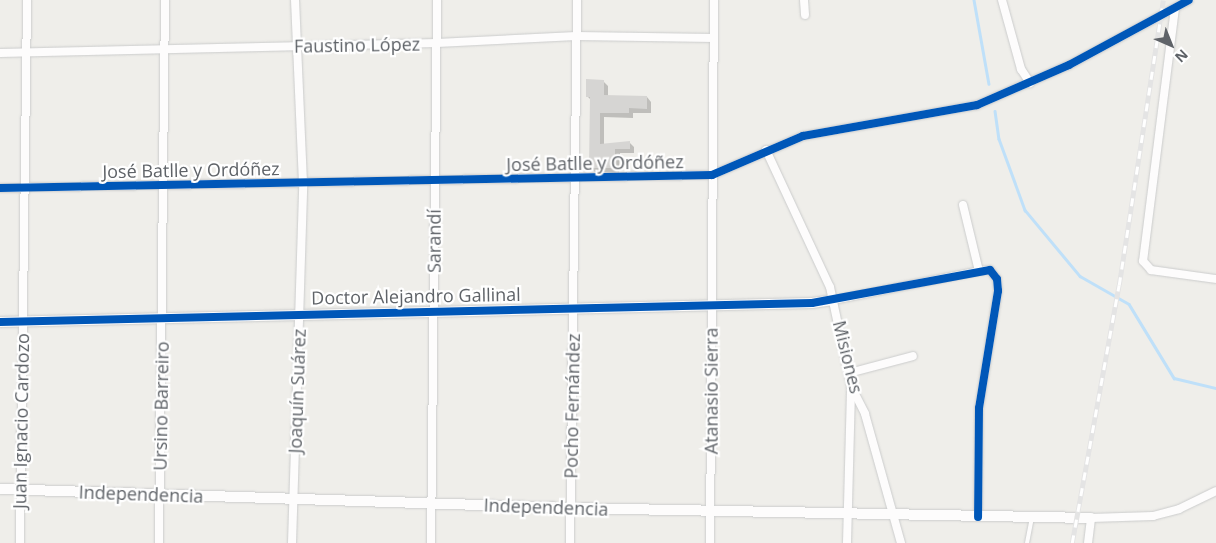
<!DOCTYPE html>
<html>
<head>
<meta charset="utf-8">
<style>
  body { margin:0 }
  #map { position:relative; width:1216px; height:543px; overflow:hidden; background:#efeeea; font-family:"Open Sans",sans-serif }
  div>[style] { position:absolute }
  .shadow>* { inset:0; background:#0003 }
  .stream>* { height:2.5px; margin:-1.25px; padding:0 1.25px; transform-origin:1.25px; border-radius:1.25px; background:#bfe0f9 }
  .building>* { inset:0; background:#d6d5d3 }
  .roads { filter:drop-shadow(0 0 1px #cbcccc) drop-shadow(0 0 1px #cbcccc) }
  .service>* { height:4px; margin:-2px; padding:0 2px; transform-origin:2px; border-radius:2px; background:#fdfcfc }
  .minor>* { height:8px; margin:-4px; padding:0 4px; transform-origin:4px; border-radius:4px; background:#fdfcfc }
  .tertiary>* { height:10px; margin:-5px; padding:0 5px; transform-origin:5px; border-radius:5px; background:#fdfcfc }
  .rail>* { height:4.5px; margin-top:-2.25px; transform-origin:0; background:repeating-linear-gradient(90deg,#fff 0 8px,#e4e4e4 0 16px); box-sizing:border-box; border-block:1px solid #e4e4e4 }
  .cycleway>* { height:8px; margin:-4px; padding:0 4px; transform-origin:4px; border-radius:4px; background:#0057b8 }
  span { translate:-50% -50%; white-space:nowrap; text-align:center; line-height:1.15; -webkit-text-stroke:4.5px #fff; paint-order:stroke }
  .street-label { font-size:18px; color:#5f6368 }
  .north { position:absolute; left:1146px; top:20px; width:50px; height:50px; -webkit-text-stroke:4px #fff; paint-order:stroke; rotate:136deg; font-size:14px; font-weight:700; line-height:20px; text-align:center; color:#5f6368 }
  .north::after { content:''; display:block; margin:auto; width:18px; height:22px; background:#5f6368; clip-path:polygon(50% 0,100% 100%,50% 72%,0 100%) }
</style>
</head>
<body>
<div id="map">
  <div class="shadow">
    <i style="clip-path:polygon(603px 81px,608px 86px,608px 97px,647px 97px,651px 102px,651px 113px,633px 113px,633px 118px,604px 117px,604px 145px,629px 142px,634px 147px,634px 153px,620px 153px,619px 173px,595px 172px,590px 167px,591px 100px,587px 96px)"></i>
  </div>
  <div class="stream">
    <i style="left:974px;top:0;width:85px;rotate:79.9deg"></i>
    <i style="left:995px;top:111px;width:28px;rotate:82deg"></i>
    <i style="left:999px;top:139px;width:76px;rotate:69.9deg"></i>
    <i style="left:1025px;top:210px;width:86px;rotate:50.2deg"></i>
    <i style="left:1080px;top:276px;width:56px;rotate:29.7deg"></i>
    <i style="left:1129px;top:304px;width:87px;rotate:58.7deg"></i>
    <i style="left:1174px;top:378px;width:43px;rotate:13.4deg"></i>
  </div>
  <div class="building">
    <i style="clip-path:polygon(586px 79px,604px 80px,604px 95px,647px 96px,647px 109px,629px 108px,629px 113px,600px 113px,600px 144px,630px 141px,630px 149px,615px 149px,615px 168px,589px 168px,590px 97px,586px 97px)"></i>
  </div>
  <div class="roads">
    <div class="service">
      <i style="left:1027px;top:543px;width:26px;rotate:-79deg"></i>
    </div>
    <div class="minor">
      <i style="left:804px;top:0;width:15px;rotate:86deg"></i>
      <i style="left:1002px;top:0;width:72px;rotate:74.6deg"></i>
      <i style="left:1021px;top:69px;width:17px;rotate:57deg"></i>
      <i style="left:1175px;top:8px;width:255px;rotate:97.2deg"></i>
      <i style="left:1143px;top:261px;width:12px;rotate:48deg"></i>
      <i style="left:1151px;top:270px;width:66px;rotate:7.9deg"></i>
      <i style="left:0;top:53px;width:437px;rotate:-1.3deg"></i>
      <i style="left:437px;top:43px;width:139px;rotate:-2.9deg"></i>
      <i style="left:576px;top:36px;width:138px;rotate:0.8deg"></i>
      <i style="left:766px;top:150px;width:151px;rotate:65deg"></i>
      <i style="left:830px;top:287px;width:101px;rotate:78deg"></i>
      <i style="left:851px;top:386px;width:31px;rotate:63deg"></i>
      <i style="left:865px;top:414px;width:134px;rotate:74.4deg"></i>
      <i style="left:0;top:188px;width:712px;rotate:-1.05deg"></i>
      <i style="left:712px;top:175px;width:99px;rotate:-23.2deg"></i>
      <i style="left:803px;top:136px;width:177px;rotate:-10.1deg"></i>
      <i style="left:977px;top:105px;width:100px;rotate:-23.5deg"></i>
      <i style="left:1069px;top:65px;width:136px;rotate:-28.4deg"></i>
      <i style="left:963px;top:205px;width:68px;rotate:76.4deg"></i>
      <i style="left:833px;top:300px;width:149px;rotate:-11.2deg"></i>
      <i style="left:979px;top:271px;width:11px;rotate:-5deg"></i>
      <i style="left:990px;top:270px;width:11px;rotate:52deg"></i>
      <i style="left:997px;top:279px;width:12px;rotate:85deg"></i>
      <i style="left:998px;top:291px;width:119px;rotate:99.2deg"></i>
      <i style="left:979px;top:408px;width:109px;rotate:90.5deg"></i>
      <i style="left:849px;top:373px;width:66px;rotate:-14.9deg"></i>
      <i style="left:20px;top:543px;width:543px;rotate:-89.26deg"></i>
      <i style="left:159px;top:543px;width:543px;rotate:-89.37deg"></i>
      <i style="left:292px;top:543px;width:360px;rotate:-88.2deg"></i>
      <i style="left:303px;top:183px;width:183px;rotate:-92.5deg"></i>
      <i style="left:431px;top:543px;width:543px;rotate:-89.37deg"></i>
      <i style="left:570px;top:543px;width:543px;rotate:-89.26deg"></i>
      <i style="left:710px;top:543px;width:543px;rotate:-89.58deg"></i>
      <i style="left:847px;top:543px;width:155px;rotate:-88.5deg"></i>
      <i style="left:1088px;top:543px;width:25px;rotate:-83deg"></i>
      <i style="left:1091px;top:518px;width:62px;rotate:-1.8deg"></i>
      <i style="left:1153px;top:516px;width:27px;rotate:-15deg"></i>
      <i style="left:1179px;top:509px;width:41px;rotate:-25.9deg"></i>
    </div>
    <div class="tertiary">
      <i style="left:0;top:322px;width:812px;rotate:-1.34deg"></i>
      <i style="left:812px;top:303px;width:21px;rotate:-8deg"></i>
      <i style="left:0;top:489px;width:570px;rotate:1.91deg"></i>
      <i style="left:570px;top:508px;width:521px;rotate:1.1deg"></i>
    </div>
  </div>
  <div class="rail">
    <i style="left:1072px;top:543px;width:262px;rotate:-79.7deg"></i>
    <i style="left:1119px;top:285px;width:288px;rotate:-81.2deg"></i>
  </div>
  <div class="cycleway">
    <i style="left:0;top:188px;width:712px;rotate:-1.05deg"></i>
    <i style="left:712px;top:175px;width:99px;rotate:-23.2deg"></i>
    <i style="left:803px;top:136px;width:177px;rotate:-10.1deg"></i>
    <i style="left:977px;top:105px;width:100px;rotate:-23.5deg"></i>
    <i style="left:1069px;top:65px;width:136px;rotate:-28.4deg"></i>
    <i style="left:0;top:322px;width:812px;rotate:-1.34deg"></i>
    <i style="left:812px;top:303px;width:181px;rotate:-10.5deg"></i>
    <i style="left:990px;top:270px;width:11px;rotate:52deg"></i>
    <i style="left:997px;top:279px;width:12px;rotate:85deg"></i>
    <i style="left:998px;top:291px;width:119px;rotate:99.2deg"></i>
    <i style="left:979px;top:408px;width:109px;rotate:90.5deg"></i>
  </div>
  <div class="street-label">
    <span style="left:357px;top:45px;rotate:-1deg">Faustino López</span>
    <span style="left:595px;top:163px;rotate:-1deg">José Batlle y Ordóñez</span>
    <span style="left:191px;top:170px;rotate:-1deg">José Batlle y Ordóñez</span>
    <span style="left:434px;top:241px;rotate:-90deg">Sarandí</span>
    <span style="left:416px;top:296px;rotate:-1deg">Doctor Alejandro Gallinal</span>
    <span style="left:848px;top:357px;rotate:76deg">Misiones</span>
    <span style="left:297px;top:391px;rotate:-88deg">Joaquín Suárez</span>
    <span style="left:711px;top:391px;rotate:-90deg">Atanasio Sierra</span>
    <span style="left:161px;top:406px;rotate:-89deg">Ursino Barreiro</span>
    <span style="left:572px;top:406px;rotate:-89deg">Pocho Fernández</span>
    <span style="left:21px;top:421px;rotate:-89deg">Juan Ignacio Cardozo</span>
    <span style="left:141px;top:494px;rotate:2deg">Independencia</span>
    <span style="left:546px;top:507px;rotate:2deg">Independencia</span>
  </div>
  <div class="north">N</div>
</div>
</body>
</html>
